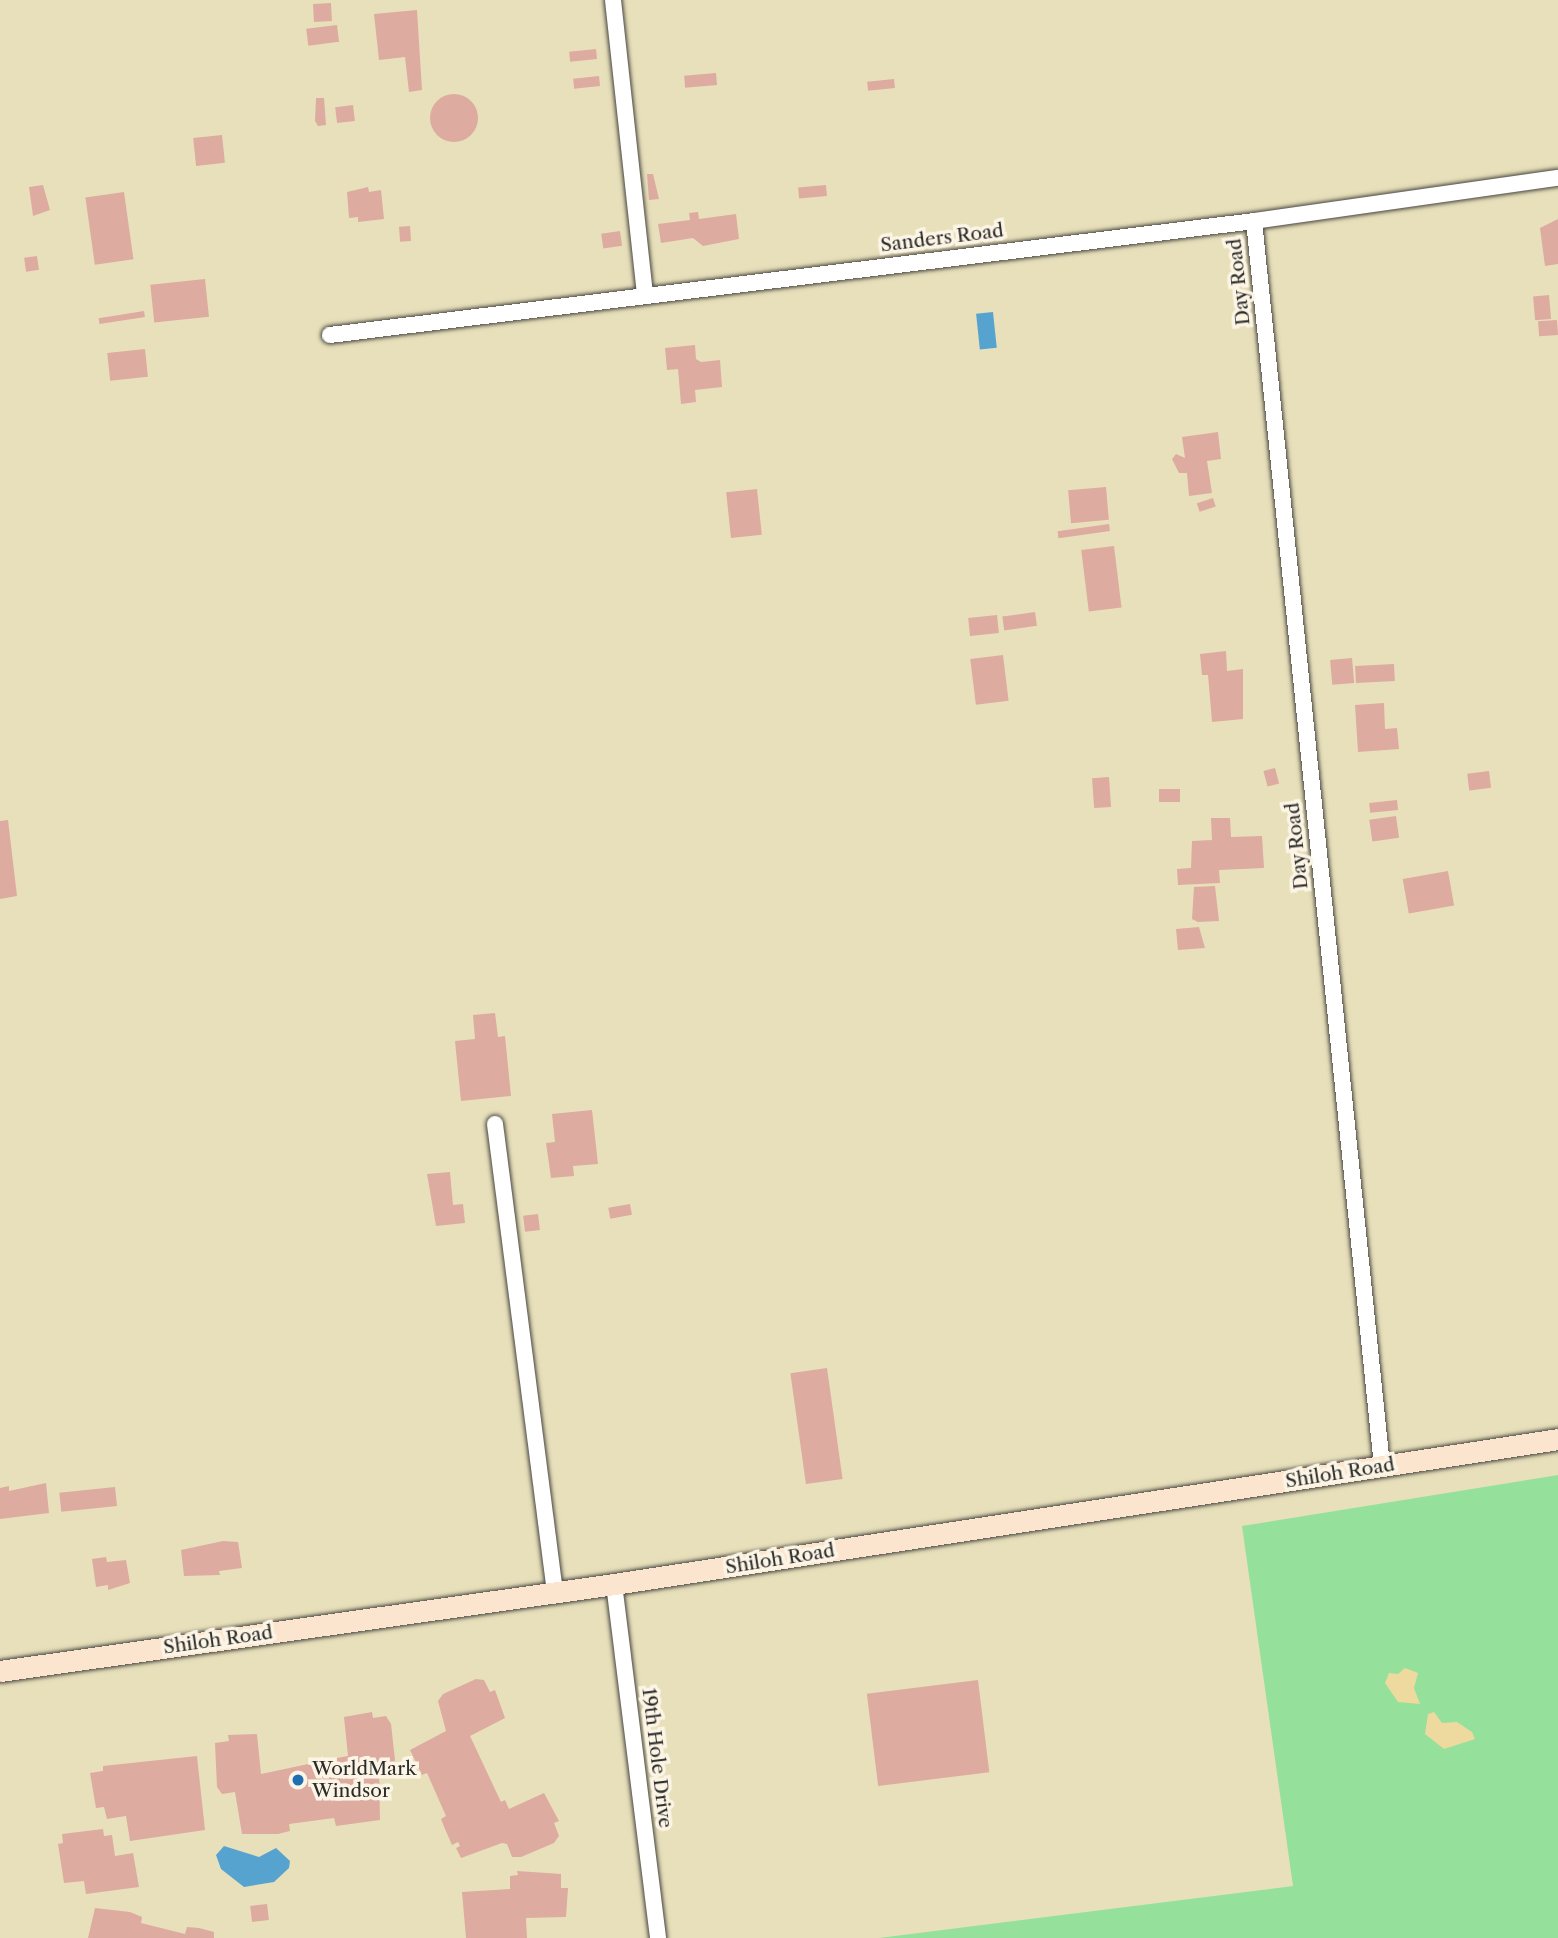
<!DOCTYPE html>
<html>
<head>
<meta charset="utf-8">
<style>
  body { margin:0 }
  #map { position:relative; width:1558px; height:1938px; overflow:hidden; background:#e8e0bb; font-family:"Libre Caslon Text",serif }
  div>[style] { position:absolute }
  .green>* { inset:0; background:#95e09b }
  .sand>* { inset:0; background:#eeda9e }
  .water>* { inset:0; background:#57a3d0; transform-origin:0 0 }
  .building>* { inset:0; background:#ddaba0; transform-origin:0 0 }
  .round { border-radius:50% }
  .roads { filter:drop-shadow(0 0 2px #474641) drop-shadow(0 0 2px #474641) }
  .street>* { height:16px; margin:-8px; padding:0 8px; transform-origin:8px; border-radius:8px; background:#fff }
  .secondary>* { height:21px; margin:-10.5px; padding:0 10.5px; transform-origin:10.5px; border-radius:10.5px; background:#fbe5cf }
  .dots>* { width:19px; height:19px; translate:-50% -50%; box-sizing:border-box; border:4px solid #fcf5e5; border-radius:50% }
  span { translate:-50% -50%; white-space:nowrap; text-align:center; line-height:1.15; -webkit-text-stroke:7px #fcf5e5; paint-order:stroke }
  .street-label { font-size:19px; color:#2b2b2b }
  .poi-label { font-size:19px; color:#2b2b2b }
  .left { translate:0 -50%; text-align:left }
</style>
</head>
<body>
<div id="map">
  <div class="green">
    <i style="clip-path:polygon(1558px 1475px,1558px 1938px,879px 1938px,1293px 1886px,1242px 1526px)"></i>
  </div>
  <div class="sand">
    <i style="clip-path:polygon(1405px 1668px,1418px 1673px,1414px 1688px,1420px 1704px,1398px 1702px,1385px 1683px,1389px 1673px,1398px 1674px)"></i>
    <i style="clip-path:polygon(1434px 1712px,1442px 1723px,1457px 1722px,1472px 1732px,1475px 1739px,1444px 1749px,1425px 1734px,1428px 1714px)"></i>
  </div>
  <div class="water">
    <i style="left:993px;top:312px;width:36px;height:17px;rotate:84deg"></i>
    <i style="clip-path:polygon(224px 1846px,259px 1857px,276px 1848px,290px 1861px,289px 1868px,274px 1882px,244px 1887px,221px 1869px,216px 1855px)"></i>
  </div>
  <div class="building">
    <i style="left:331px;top:3px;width:18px;height:18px;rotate:87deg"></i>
    <i style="clip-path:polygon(417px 10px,422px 90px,409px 92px,405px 57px,379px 60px,374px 14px)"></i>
    <i style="left:337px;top:25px;width:17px;height:31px;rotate:83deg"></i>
    <i style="left:596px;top:49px;width:10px;height:27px;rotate:84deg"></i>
    <i style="left:716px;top:73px;width:12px;height:32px;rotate:85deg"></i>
    <i style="left:599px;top:76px;width:10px;height:26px;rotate:84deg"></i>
    <i style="left:894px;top:79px;width:9px;height:27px;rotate:84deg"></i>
    <i class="round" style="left:430px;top:94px;width:48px;height:48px"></i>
    <i style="clip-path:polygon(316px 98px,324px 98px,326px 125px,318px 126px,315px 121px)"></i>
    <i style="left:353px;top:105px;width:16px;height:18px;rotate:83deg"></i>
    <i style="left:222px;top:135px;width:28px;height:29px;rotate:84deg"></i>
    <i style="clip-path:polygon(647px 174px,653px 174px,659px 199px,649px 200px)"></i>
    <i style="clip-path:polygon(43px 185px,50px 210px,33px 216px,29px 187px)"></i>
    <i style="left:826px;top:185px;width:11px;height:28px;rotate:85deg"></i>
    <i style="clip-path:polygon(368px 187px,369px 192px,381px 190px,384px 219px,358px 222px,358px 217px,349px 218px,347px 192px)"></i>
    <i style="left:124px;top:192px;width:68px;height:39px;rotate:82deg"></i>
    <i style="clip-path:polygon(698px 212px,699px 219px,736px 214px,739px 239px,703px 246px,693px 238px,661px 243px,658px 224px,690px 220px,689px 213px)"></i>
    <i style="clip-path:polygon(1558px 219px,1558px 264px,1545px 266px,1540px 228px)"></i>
    <i style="left:410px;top:226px;width:15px;height:11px;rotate:86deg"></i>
    <i style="left:620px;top:231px;width:15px;height:19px;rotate:82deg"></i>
    <i style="left:37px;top:256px;width:14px;height:13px;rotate:82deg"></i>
    <i style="left:205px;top:279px;width:38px;height:55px;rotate:84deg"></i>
    <i style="left:1549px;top:295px;width:24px;height:16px;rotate:85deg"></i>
    <i style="left:144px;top:311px;width:6px;height:46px;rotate:81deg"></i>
    <i style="left:1557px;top:320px;width:15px;height:19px;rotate:86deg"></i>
    <i style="clip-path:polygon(695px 345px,696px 359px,701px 362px,720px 360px,722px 387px,695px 390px,696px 402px,681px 404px,678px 369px,667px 370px,665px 348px)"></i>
    <i style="left:145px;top:349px;width:28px;height:38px;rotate:84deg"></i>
    <i style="clip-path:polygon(1218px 432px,1221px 459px,1207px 461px,1212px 493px,1189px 496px,1187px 473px,1179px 473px,1172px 459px,1176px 454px,1185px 458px,1182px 437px)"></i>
    <i style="left:1106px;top:487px;width:33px;height:38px;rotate:85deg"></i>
    <i style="left:757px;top:489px;width:46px;height:31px;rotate:84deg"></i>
    <i style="left:1213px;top:498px;width:9px;height:17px;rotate:72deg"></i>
    <i style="left:1109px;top:524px;width:7px;height:52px;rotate:82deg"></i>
    <i style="left:1114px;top:546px;width:62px;height:33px;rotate:83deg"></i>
    <i style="left:1035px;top:612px;width:14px;height:33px;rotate:82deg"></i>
    <i style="left:997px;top:615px;width:18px;height:29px;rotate:84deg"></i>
    <i style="clip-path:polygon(1226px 651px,1227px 671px,1243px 669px,1243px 719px,1212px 722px,1208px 675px,1202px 675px,1200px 654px)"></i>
    <i style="left:1003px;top:655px;width:46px;height:33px;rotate:83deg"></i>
    <i style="left:1352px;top:658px;width:25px;height:22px;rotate:85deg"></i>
    <i style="left:1394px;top:664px;width:17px;height:39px;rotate:87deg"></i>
    <i style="clip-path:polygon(1384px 703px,1385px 729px,1397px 728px,1399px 749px,1358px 752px,1355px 705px)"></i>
    <i style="left:1275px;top:768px;width:16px;height:12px;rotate:75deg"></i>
    <i style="left:1489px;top:771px;width:17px;height:22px;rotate:83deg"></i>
    <i style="left:1109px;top:777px;width:30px;height:17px;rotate:86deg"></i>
    <i style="left:1159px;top:789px;width:21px;height:13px"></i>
    <i style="left:1397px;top:800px;width:10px;height:28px;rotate:84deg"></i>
    <i style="left:1396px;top:816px;width:22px;height:27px;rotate:82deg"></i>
    <i style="clip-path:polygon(1211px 818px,1230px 818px,1231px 837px,1262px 836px,1264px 868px,1219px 870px,1220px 883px,1178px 885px,1177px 869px,1191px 868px,1192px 841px,1212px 840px)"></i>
    <i style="clip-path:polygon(8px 820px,17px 896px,0 899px,0 821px)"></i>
    <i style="left:1448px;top:871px;width:35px;height:46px;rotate:80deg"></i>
    <i style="clip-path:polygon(1215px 886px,1219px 921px,1198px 922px,1192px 919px,1194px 887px)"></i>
    <i style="clip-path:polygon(1199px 927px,1205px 948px,1178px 950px,1176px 929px)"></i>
    <i style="clip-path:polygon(495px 1013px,498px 1037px,505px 1036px,511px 1096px,461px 1101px,455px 1041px,475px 1039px,473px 1015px)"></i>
    <i style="clip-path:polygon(592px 1110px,598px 1164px,573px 1166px,574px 1176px,551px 1178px,546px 1143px,555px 1142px,552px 1114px)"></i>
    <i style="clip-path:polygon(450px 1172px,453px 1205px,463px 1204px,465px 1223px,436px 1226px,427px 1174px)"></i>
    <i style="left:630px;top:1204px;width:11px;height:22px;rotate:80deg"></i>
    <i style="left:538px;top:1214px;width:16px;height:15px;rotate:83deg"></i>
    <i style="left:827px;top:1368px;width:112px;height:37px;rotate:82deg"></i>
    <i style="clip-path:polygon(46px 1483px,49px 1513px,0 1519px,0 1488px,9px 1486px,9px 1491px)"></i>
    <i style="left:115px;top:1487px;width:19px;height:56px;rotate:84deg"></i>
    <i style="clip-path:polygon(223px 1541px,238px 1542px,242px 1568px,219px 1571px,220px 1575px,184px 1576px,181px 1550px)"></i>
    <i style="clip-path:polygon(106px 1557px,107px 1562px,126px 1560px,130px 1583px,108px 1590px,108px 1585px,96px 1587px,92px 1559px)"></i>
    <i style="clip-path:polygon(476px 1679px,484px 1680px,490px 1692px,495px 1690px,505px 1718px,470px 1736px,501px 1802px,505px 1800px,509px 1809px,544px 1793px,559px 1821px,554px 1823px,559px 1836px,554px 1843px,521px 1857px,512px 1857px,507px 1844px,502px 1843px,461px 1858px,456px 1848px,460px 1846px,458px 1842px,452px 1845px,445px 1829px,441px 1819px,446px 1816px,427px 1773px,422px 1775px,410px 1750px,446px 1731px,438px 1701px,443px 1694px)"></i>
    <i style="left:978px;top:1680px;width:93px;height:112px;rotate:83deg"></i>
    <i style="clip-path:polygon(372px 1712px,373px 1718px,386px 1716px,391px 1724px,395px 1760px,393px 1767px,379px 1769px,380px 1820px,336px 1826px,334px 1818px,289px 1824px,290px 1831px,278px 1834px,242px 1834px,235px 1792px,222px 1794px,217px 1787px,215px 1743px,229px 1741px,228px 1735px,257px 1734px,261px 1774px,313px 1763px,314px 1768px,337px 1765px,337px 1758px,348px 1756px,344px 1717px)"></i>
    <i style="clip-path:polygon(197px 1756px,205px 1830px,130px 1841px,126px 1816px,107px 1819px,104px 1807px,96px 1808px,90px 1773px,103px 1771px,103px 1766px)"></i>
    <i style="clip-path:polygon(103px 1829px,104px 1836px,112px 1835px,115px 1856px,133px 1853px,139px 1887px,86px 1894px,84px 1881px,64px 1883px,58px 1844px,63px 1843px,62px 1834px)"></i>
    <i style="clip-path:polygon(517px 1871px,561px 1874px,561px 1888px,568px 1888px,566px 1917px,526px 1918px,527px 1938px,466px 1938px,462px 1892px,510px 1889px,510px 1876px,518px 1875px)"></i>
    <i style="left:267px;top:1904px;width:16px;height:17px;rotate:83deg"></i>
    <i style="clip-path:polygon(95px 1908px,130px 1912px,142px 1917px,141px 1923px,185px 1934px,187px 1927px,199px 1928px,214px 1932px,214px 1938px,88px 1938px)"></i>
  </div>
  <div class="roads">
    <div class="street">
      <i style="left:613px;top:0;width:296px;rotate:83.8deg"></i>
      <i style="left:1254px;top:221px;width:1253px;rotate:84.13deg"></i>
      <i style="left:330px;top:335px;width:931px;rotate:-7.03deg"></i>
      <i style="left:1254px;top:221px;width:307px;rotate:-8.1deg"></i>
      <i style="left:495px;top:1124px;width:472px;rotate:82.7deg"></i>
      <i style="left:614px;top:1584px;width:357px;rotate:82.9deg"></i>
    </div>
    <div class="secondary">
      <i style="left:0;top:1671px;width:620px;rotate:-8.06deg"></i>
      <i style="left:614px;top:1584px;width:955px;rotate:-8.73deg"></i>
    </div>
  </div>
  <div class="dots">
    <i style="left:298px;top:1780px;background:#1f6fb2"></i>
  </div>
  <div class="street-label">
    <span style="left:942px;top:238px;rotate:-7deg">Sanders Road</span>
    <span style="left:1239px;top:282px;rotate:-96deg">Day Road</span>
    <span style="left:1297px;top:846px;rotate:-96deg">Day Road</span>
    <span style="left:1340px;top:1473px;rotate:-9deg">Shiloh Road</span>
    <span style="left:780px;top:1559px;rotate:-9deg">Shiloh Road</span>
    <span style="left:218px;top:1640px;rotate:-8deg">Shiloh Road</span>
    <span style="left:657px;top:1758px;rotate:83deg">19th Hole Drive</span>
  </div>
  <div class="poi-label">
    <span class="left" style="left:312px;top:1780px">WorldMark<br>Windsor</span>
  </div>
</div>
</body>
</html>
